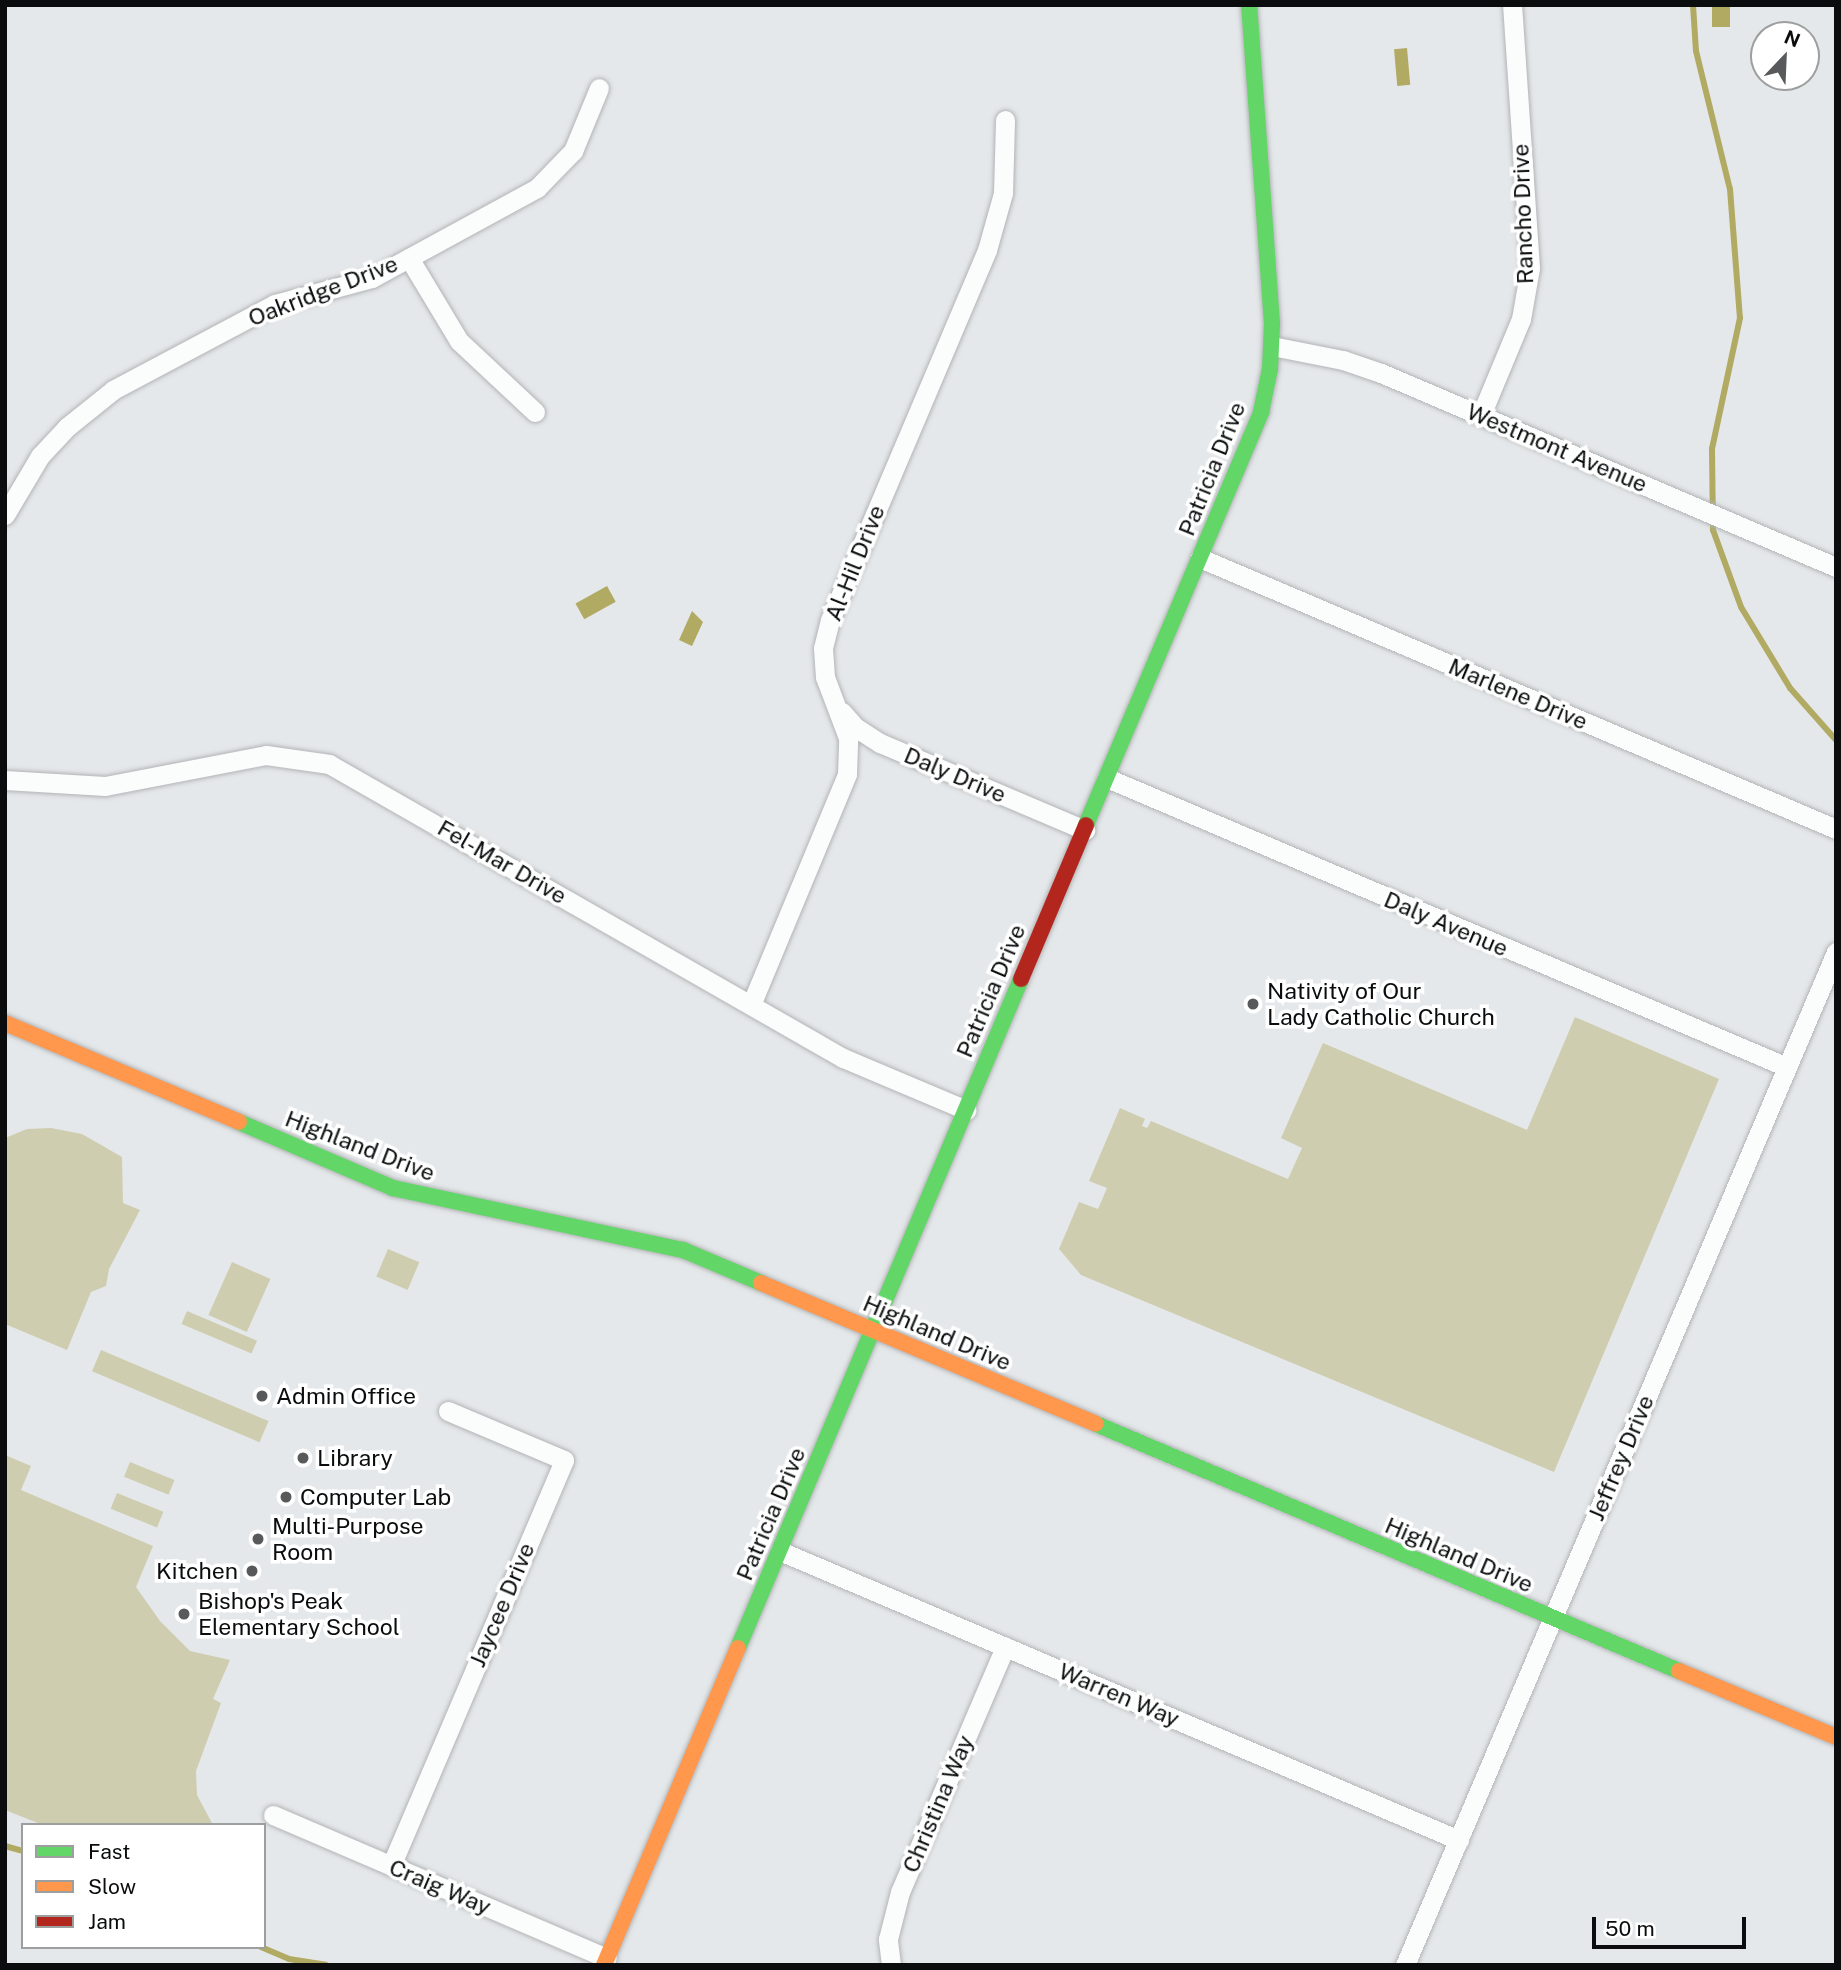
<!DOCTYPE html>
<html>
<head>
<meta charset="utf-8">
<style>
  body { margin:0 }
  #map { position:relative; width:1841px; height:1970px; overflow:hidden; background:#e5e8ea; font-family:"Public Sans",sans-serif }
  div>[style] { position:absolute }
  .green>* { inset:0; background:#cfcdb0; transform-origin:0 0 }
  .water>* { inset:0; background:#b0aa63; transform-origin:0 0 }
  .stream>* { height:6px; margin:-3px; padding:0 3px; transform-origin:3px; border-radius:3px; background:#b0aa63 }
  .roads { filter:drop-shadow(0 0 2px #b2b4b6) drop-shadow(0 0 2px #b2b4b6) }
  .street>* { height:19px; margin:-9.5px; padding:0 9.5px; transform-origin:9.5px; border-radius:9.5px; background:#fbfcfc }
  .fast>* { height:16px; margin:-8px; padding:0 8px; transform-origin:8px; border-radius:8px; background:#63d668 }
  .slow>* { height:16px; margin:-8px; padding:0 8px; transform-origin:8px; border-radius:8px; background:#ff974d }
  .jam>* { height:16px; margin:-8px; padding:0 8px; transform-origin:8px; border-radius:8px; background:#b3261e }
  .dots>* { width:19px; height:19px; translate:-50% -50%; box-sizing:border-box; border:4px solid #fff; border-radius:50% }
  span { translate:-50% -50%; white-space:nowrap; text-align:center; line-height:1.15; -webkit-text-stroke:7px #fff; paint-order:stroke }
  .street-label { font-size:23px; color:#0a0c0d }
  .poi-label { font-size:23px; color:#0a0c0d }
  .left { translate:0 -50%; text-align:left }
  .right { translate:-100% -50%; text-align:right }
  .frame { position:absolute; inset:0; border:7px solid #0a0c0d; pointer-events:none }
  .legend { position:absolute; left:21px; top:1823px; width:245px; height:126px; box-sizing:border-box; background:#fff; border:2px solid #9d9e9e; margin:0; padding:9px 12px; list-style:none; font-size:21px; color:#0a0c0d }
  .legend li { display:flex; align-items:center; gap:14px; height:35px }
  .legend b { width:35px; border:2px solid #9d9e9e }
  .north { position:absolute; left:1750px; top:21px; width:70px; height:70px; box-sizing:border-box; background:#fff; border:2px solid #9d9e9e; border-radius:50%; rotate:23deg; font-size:19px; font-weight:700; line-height:28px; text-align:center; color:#0a0c0d }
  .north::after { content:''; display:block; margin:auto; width:24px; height:32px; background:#57595a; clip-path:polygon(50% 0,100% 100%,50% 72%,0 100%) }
  .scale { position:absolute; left:1592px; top:1917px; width:154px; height:32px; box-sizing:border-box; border:4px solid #0a0c0d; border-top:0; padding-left:9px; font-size:21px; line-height:24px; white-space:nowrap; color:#0a0c0d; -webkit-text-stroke:5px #fff; paint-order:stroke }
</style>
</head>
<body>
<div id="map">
  <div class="green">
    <i style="clip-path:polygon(1575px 1017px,1719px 1079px,1554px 1472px,1081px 1275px,1059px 1249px,1079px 1202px,1098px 1209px,1107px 1188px,1089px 1181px,1120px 1108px,1145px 1119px,1142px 1126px,1147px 1128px,1151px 1121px,1288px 1179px,1302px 1148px,1281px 1138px,1323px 1043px,1527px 1130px)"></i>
    <i style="clip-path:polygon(51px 1128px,82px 1134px,122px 1157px,123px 1203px,140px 1210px,109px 1269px,106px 1286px,91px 1292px,67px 1350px,5px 1324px,5px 1138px,27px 1129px)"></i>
    <i style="left:388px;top:1249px;width:34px;height:30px;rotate:23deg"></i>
    <i style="left:232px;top:1262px;width:42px;height:58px;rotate:24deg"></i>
    <i style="left:187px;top:1311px;width:76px;height:14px;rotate:23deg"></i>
    <i style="left:101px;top:1350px;width:182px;height:23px;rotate:23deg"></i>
    <i style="clip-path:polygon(5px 1455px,31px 1466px,21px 1490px,153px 1546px,136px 1587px,160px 1621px,190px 1651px,230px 1660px,213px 1699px,221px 1703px,196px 1771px,197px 1795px,213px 1825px,43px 1825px,5px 1810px)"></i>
    <i style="left:130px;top:1462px;width:48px;height:16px;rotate:22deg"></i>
    <i style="left:117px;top:1493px;width:50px;height:17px;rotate:22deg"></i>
  </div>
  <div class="water">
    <i style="left:1712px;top:5px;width:18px;height:22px"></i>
    <i style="left:1407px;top:48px;width:37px;height:13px;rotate:85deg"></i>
    <i style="left:607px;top:586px;width:18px;height:36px;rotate:61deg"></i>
    <i style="clip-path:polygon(692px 611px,703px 622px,692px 646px,679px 640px)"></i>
  </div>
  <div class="stream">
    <i style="left:1693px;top:5px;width:46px;rotate:86.3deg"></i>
    <i style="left:1696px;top:51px;width:142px;rotate:76.2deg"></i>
    <i style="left:1730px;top:189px;width:129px;rotate:85.6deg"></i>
    <i style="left:1740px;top:318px;width:134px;rotate:102.1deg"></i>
    <i style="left:1712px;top:449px;width:81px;rotate:89.3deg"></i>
    <i style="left:1713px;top:530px;width:82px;rotate:70deg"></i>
    <i style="left:1741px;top:607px;width:95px;rotate:58.8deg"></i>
    <i style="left:1790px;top:688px;width:69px;rotate:48.5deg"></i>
    <i style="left:5px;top:1846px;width:19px;rotate:16deg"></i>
    <i style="left:261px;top:1947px;width:30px;rotate:23deg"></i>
    <i style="left:289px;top:1959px;width:37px;rotate:9deg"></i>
  </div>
  <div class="roads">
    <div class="street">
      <i style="left:409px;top:258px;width:97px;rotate:58.9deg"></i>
      <i style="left:459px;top:341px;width:104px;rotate:43.1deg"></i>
      <i style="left:1272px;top:346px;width:72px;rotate:11.2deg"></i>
      <i style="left:1343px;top:360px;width:40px;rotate:18.9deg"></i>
      <i style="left:1381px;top:373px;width:495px;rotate:23.1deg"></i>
      <i style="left:1481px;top:415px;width:104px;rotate:-67.4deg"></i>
      <i style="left:1521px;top:319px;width:52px;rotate:-80deg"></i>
      <i style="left:1530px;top:268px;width:264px;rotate:-93.9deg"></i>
      <i style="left:5px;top:515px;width:69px;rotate:-59.3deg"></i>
      <i style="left:40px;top:456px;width:40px;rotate:-47deg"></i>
      <i style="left:67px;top:427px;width:59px;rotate:-38.8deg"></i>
      <i style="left:113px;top:390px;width:183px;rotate:-28deg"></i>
      <i style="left:275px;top:304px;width:100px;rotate:-15deg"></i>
      <i style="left:372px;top:278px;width:188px;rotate:-28.6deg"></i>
      <i style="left:537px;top:188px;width:52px;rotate:-45.8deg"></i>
      <i style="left:573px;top:151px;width:68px;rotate:-67.6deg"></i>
      <i style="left:1200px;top:558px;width:691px;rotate:23.08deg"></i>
      <i style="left:842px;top:712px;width:20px;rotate:49deg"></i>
      <i style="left:855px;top:727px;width:30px;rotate:33deg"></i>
      <i style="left:880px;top:743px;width:223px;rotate:23deg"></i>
      <i style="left:1107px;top:778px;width:739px;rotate:23.03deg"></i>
      <i style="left:5px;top:780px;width:100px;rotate:3.4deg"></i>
      <i style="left:105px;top:786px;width:164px;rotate:-10.9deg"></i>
      <i style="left:266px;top:755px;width:64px;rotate:8.1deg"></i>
      <i style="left:329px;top:764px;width:592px;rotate:29.77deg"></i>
      <i style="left:843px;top:1058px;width:134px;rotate:22.9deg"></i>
      <i style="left:751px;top:1005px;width:250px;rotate:-67.4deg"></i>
      <i style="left:847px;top:774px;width:36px;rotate:-88deg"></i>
      <i style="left:848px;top:738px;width:65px;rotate:-110.7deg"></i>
      <i style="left:825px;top:677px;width:29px;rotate:-94deg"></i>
      <i style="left:823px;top:648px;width:29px;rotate:-76deg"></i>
      <i style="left:830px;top:620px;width:402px;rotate:-67deg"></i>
      <i style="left:987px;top:250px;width:59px;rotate:-74.3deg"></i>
      <i style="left:1003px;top:193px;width:73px;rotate:-88.4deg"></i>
      <i style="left:780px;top:1551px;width:738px;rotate:23.06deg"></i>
      <i style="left:273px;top:1815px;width:363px;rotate:23.2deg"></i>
      <i style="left:391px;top:1866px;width:441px;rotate:-66.9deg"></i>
      <i style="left:564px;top:1460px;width:126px;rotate:-157.1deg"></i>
      <i style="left:891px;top:1965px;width:26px;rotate:-97deg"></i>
      <i style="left:888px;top:1939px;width:49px;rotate:-75.7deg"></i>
      <i style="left:900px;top:1892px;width:267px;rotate:-66.8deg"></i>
      <i style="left:1405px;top:1965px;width:1101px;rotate:-66.95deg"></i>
    </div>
    <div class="fast">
      <i style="left:1086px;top:825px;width:449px;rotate:-67deg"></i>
      <i style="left:1261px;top:412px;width:44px;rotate:-78.2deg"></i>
      <i style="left:1270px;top:369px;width:45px;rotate:-87.5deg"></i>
      <i style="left:1272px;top:324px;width:320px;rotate:-94.1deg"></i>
      <i style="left:239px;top:1122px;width:168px;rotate:23.2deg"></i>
      <i style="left:393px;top:1188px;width:297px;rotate:12.1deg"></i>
      <i style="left:683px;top:1250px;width:85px;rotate:22.9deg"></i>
      <i style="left:1096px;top:1424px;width:633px;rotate:22.96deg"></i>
      <i style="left:738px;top:1648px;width:726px;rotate:-67.07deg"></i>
    </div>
    <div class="slow">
      <i style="left:5px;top:1023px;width:254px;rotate:22.9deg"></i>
      <i style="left:761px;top:1283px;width:363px;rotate:22.8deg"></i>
      <i style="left:1679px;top:1671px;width:170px;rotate:22.8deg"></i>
      <i style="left:604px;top:1965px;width:344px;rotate:-67.1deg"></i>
    </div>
    <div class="jam">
      <i style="left:1021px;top:979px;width:167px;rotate:-67.1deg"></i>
    </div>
  </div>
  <div class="dots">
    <i style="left:1253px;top:1004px;background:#57595a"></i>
    <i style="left:262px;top:1396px;background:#57595a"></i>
    <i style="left:303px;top:1458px;background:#57595a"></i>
    <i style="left:286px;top:1497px;background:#57595a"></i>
    <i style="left:258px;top:1539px;background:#57595a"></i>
    <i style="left:252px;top:1571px;background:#57595a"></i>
    <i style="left:184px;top:1614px;background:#57595a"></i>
  </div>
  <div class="street-label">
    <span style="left:1523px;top:214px;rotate:-92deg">Rancho Drive</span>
    <span style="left:323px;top:291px;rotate:-21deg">Oakridge Drive</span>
    <span style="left:1557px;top:448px;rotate:23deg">Westmont Avenue</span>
    <span style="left:1212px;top:469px;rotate:-68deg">Patricia Drive</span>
    <span style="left:855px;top:563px;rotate:-68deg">Al-Hil Drive</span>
    <span style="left:1518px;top:694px;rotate:23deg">Marlene Drive</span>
    <span style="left:955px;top:775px;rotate:23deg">Daly Drive</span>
    <span style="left:502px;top:862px;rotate:30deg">Fel-Mar Drive</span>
    <span style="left:1446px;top:924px;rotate:23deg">Daly Avenue</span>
    <span style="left:991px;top:991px;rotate:-67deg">Patricia Drive</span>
    <span style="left:360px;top:1146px;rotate:21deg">Highland Drive</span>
    <span style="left:937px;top:1333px;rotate:23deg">Highland Drive</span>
    <span style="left:1621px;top:1458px;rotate:-67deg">Jeffrey Drive</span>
    <span style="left:771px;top:1514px;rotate:-67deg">Patricia Drive</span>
    <span style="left:1459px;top:1555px;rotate:23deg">Highland Drive</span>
    <span style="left:502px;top:1605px;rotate:-67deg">Jaycee Drive</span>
    <span style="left:1119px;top:1695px;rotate:23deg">Warren Way</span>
    <span style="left:938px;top:1804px;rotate:-67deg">Christina Way</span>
    <span style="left:440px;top:1887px;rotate:23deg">Craig Way</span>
  </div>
  <div class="poi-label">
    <span class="left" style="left:1267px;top:1004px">Nativity of Our<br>Lady Catholic Church</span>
    <span class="left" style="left:276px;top:1396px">Admin Office</span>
    <span class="left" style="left:317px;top:1458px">Library</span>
    <span class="left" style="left:300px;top:1497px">Computer Lab</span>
    <span class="left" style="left:272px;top:1539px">Multi-Purpose<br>Room</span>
    <span class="right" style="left:238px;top:1571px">Kitchen</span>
    <span class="left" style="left:198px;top:1614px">Bishop's Peak<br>Elementary School</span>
  </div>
  <div class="frame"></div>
  <ul class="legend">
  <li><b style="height:9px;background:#63d668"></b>Fast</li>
  <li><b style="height:9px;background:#ff974d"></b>Slow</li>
  <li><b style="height:9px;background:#b3261e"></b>Jam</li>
  </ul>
  <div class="north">N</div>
  <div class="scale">50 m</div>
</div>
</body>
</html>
